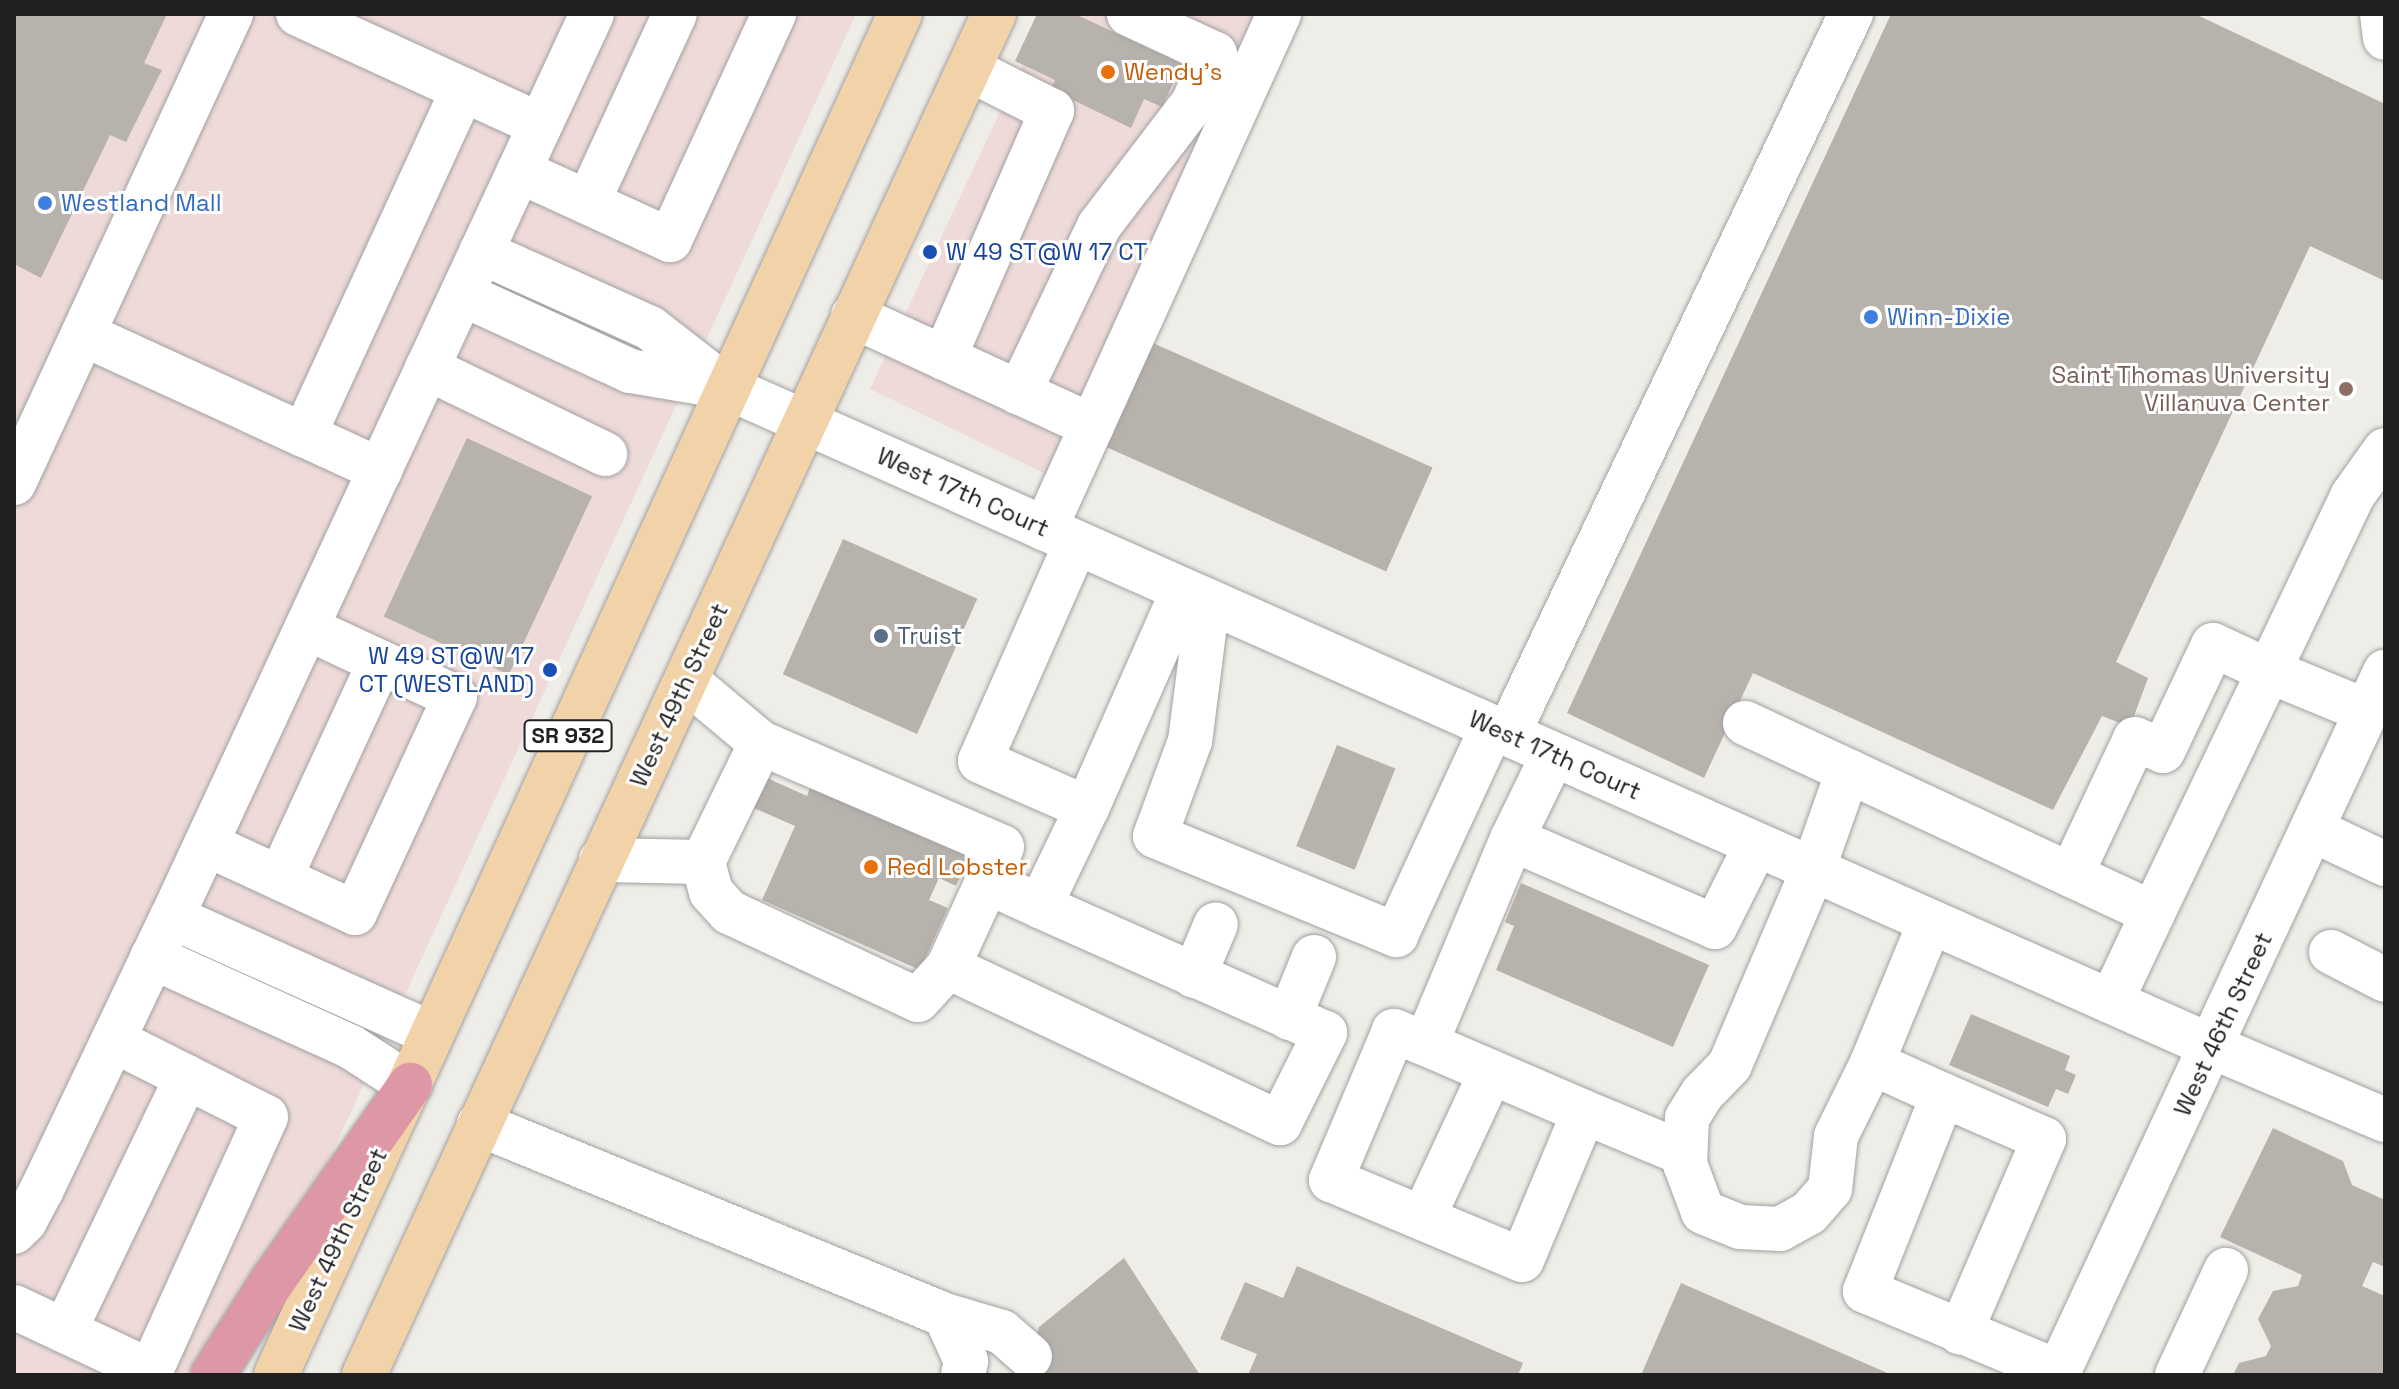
<!DOCTYPE html>
<html>
<head>
<meta charset="utf-8">
<style>
  body { margin:0 }
  #map { position:relative; width:2399px; height:1389px; overflow:hidden; background:#efede7; font-family:"Space Grotesk",sans-serif }
  div>[style] { position:absolute }
  .commercial>* { inset:0; background:#eedad9 }
  .building>* { inset:0; background:#b8b2ad; transform-origin:0 0 }
  .roads { filter:drop-shadow(0 0 2px #a1a1a1) drop-shadow(0 0 2px #a1a1a1) }
  .minor>* { height:44px; margin:-22px; padding:0 22px; transform-origin:22px; border-radius:22px; background:#fff }
  .major>* { height:44px; margin:-22px; padding:0 22px; transform-origin:22px; border-radius:22px; background:#f2d3a9 }
  .highway>* { height:44px; margin:-22px; padding:0 22px; transform-origin:22px; border-radius:22px; background:#de98a5 }
  .dots>* { width:22px; height:22px; translate:-50% -50%; box-sizing:border-box; border:4px solid #fff; border-radius:50% }
  span { translate:-50% -50%; white-space:nowrap; text-align:center; line-height:1.15; -webkit-text-stroke:6px #fff; paint-order:stroke }
  .shield-label span { padding:2px 6px; background:#fff; border:2px solid; border-radius:6px; -webkit-text-stroke-width:0 }
  .shield-label { font-size:22px; color:#202020; font-weight:700 }
  .food-label { font-size:24px; color:#c56008 }
  .left { translate:0 -50%; text-align:left }
  .shop-label { font-size:24px; color:#366cbe }
  .transit-label { font-size:24px; color:#164399 }
  .right { translate:-100% -50%; text-align:right }
  .education-label { font-size:24px; color:#785e54 }
  .street-label { font-size:24px; color:#202020 }
  .service-label { font-size:24px; color:#4e5e75 }
  .frame { position:absolute; inset:0; border:16px solid #202020; pointer-events:none }
</style>
</head>
<body>
<div id="map">
  <div class="commercial">
    <i style="clip-path:polygon(14px 14px,856px 14px,230px 1375px,14px 1375px)"></i>
    <i style="clip-path:polygon(1046px 14px,1257px 14px,1048px 475px,870px 389px)"></i>
  </div>
  <div class="building">
    <i style="clip-path:polygon(14px 14px,167px 14px,144px 63px,162px 70px,126px 142px,110px 135px,41px 278px,14px 264px)"></i>
    <i style="clip-path:polygon(1037px 14px,1075px 14px,1182px 64px,1162px 107px,1144px 99px,1131px 128px,1050px 89px,1055px 80px,1015px 61px)"></i>
    <i style="clip-path:polygon(1891px 14px,2195px 14px,2385px 104px,2385px 281px,2310px 246px,2116px 662px,2148px 678px,2130px 727px,2102px 716px,2053px 810px,1753px 673px,1704px 778px,1567px 713px)"></i>
    <i style="left:930px;top:241px;width:6px;height:20px;rotate:18deg"></i>
    <i style="left:1153px;top:343px;width:306px;height:114px;rotate:24deg"></i>
    <i style="left:467px;top:438px;width:138px;height:197px;rotate:25deg"></i>
    <i style="left:843px;top:539px;width:147px;height:148px;rotate:24deg"></i>
    <i style="left:1337px;top:745px;width:63px;height:109px;rotate:22deg"></i>
    <i style="clip-path:polygon(767px 778px,807px 796px,811px 785px,970px 856px,956px 886px,939px 878px,929px 900px,948px 908px,920px 970px,762px 900px,795px 826px,754px 808px)"></i>
    <i style="clip-path:polygon(1521px 883px,1709px 965px,1673px 1047px,1496px 970px,1514px 926px,1505px 922px)"></i>
    <i style="clip-path:polygon(1971px 1014px,2070px 1056px,2065px 1070px,2076px 1075px,2068px 1094px,2056px 1089px,2048px 1107px,1949px 1065px)"></i>
    <i style="clip-path:polygon(2273px 1128px,2343px 1161px,2352px 1185px,2385px 1200px,2385px 1267px,2373px 1262px,2362px 1286px,2385px 1296px,2385px 1375px,2233px 1375px,2239px 1363px,2266px 1356px,2271px 1346px,2258px 1319px,2273px 1291px,2298px 1286px,2302px 1275px,2220px 1237px)"></i>
    <i style="clip-path:polygon(1124px 1258px,1200px 1375px,1025px 1375px,1039px 1327px)"></i>
    <i style="clip-path:polygon(1297px 1266px,1523px 1363px,1518px 1375px,1248px 1375px,1257px 1354px,1220px 1339px,1245px 1282px,1283px 1298px)"></i>
    <i style="clip-path:polygon(1681px 1283px,1892px 1375px,1641px 1375px)"></i>
  </div>
  <div class="roads">
    <div class="minor">
      <i style="left:298px;top:14px;width:266px;rotate:24.6deg"></i>
      <i style="left:2382px;top:14px;width:24px;rotate:83deg"></i>
      <i style="left:519px;top:171px;width:166px;rotate:24.6deg"></i>
      <i style="left:670px;top:240px;width:249px;rotate:-65.3deg"></i>
      <i style="left:588px;top:202px;width:207px;rotate:-65.2deg"></i>
      <i style="left:481px;top:252px;width:185px;rotate:24.2deg"></i>
      <i style="left:650px;top:328px;width:96px;rotate:37.8deg"></i>
      <i style="left:726px;top:387px;width:1627px;rotate:23.93deg"></i>
      <i style="left:2213px;top:1047px;width:187px;rotate:23deg"></i>
      <i style="left:462px;top:294px;width:185px;rotate:24.6deg"></i>
      <i style="left:630px;top:371px;width:91px;rotate:9.5deg"></i>
      <i style="left:853px;top:316px;width:263px;rotate:24.7deg"></i>
      <i style="left:83px;top:334px;width:243px;rotate:24.6deg"></i>
      <i style="left:304px;top:435px;width:380px;rotate:-65.3deg"></i>
      <i style="left:944px;top:358px;width:270px;rotate:-66.4deg"></i>
      <i style="left:1052px;top:111px;width:93px;rotate:-153.2deg"></i>
      <i style="left:427px;top:368px;width:198px;rotate:25.8deg"></i>
      <i style="left:1019px;top:393px;width:185px;rotate:-64.4deg"></i>
      <i style="left:1099px;top:226px;width:155px;rotate:-52.6deg"></i>
      <i style="left:1193px;top:103px;width:54px;rotate:-65.8deg"></i>
      <i style="left:1215px;top:54px;width:95px;rotate:-155.1deg"></i>
      <i style="left:304px;top:435px;width:84px;rotate:24.7deg"></i>
      <i style="left:14px;top:483px;width:517px;rotate:-65.17deg"></i>
      <i style="left:1045px;top:529px;width:566px;rotate:-65.56deg"></i>
      <i style="left:1076px;top:543px;width:238px;rotate:113.8deg"></i>
      <i style="left:980px;top:761px;width:117px;rotate:23.7deg"></i>
      <i style="left:1087px;top:808px;width:238px;rotate:-66.2deg"></i>
      <i style="left:1208px;top:601px;width:141px;rotate:97.3deg"></i>
      <i style="left:1190px;top:741px;width:101px;rotate:110.2deg"></i>
      <i style="left:1155px;top:836px;width:261px;rotate:22.3deg"></i>
      <i style="left:1396px;top:935px;width:229px;rotate:-65.2deg"></i>
      <i style="left:687px;top:681px;width:97px;rotate:40deg"></i>
      <i style="left:761px;top:743px;width:262px;rotate:23.3deg"></i>
      <i style="left:1002px;top:847px;width:38px;rotate:113deg"></i>
      <i style="left:1745px;top:723px;width:450px;rotate:25deg"></i>
      <i style="left:2153px;top:913px;width:98px;rotate:115.3deg"></i>
      <i style="left:1508px;top:734px;width:798px;rotate:-64.53deg"></i>
      <i style="left:761px;top:743px;width:132px;rotate:116deg"></i>
      <i style="left:703px;top:862px;width:31px;rotate:75deg"></i>
      <i style="left:711px;top:892px;width:27px;rotate:48deg"></i>
      <i style="left:729px;top:912px;width:208px;rotate:25deg"></i>
      <i style="left:918px;top:1000px;width:45px;rotate:-47.7deg"></i>
      <i style="left:1553px;top:755px;width:93px;rotate:116deg"></i>
      <i style="left:1512px;top:839px;width:221px;rotate:23.4deg"></i>
      <i style="left:1715px;top:927px;width:92px;rotate:-63.4deg"></i>
      <i style="left:1848px;top:771px;width:105px;rotate:109.5deg"></i>
      <i style="left:1813px;top:870px;width:212px;rotate:113.1deg"></i>
      <i style="left:1730px;top:1065px;width:40px;rotate:134deg"></i>
      <i style="left:1702px;top:1094px;width:28px;rotate:122deg"></i>
      <i style="left:1687px;top:1118px;width:46px;rotate:92.5deg"></i>
      <i style="left:1685px;top:1164px;width:51px;rotate:69.4deg"></i>
      <i style="left:1703px;top:1212px;width:40px;rotate:22deg"></i>
      <i style="left:1740px;top:1227px;width:40px;rotate:2.9deg"></i>
      <i style="left:1780px;top:1229px;width:33px;rotate:-29deg"></i>
      <i style="left:1809px;top:1213px;width:32px;rotate:-49deg"></i>
      <i style="left:1830px;top:1189px;width:53px;rotate:-83.5deg"></i>
      <i style="left:1836px;top:1136px;width:81px;rotate:-63.7deg"></i>
      <i style="left:1872px;top:1063px;width:152px;rotate:-67.6deg"></i>
      <i style="left:2313px;top:830px;width:80px;rotate:25.3deg"></i>
      <i style="left:1512px;top:839px;width:222px;rotate:112.8deg"></i>
      <i style="left:1426px;top:1044px;width:35px;rotate:-158deg"></i>
      <i style="left:1394px;top:1031px;width:162px;rotate:112.9deg"></i>
      <i style="left:1331px;top:1180px;width:207px;rotate:22.7deg"></i>
      <i style="left:1522px;top:1260px;width:160px;rotate:-67.3deg"></i>
      <i style="left:1584px;top:1112px;width:109px;rotate:22.6deg"></i>
      <i style="left:206px;top:844px;width:164px;rotate:24.8deg"></i>
      <i style="left:355px;top:913px;width:238px;rotate:-65.2deg"></i>
      <i style="left:455px;top:697px;width:163px;rotate:-155deg"></i>
      <i style="left:601px;top:860px;width:102px;rotate:1.1deg"></i>
      <i style="left:2071px;top:875px;width:150px;rotate:-64.8deg"></i>
      <i style="left:2135px;top:739px;width:30px;rotate:23deg"></i>
      <i style="left:2163px;top:751px;width:117px;rotate:-64.7deg"></i>
      <i style="left:2213px;top:645px;width:62px;rotate:24.9deg"></i>
      <i style="left:2269px;top:671px;width:195px;rotate:-64.5deg"></i>
      <i style="left:2353px;top:495px;width:55px;rotate:-54.6deg"></i>
      <i style="left:280px;top:878px;width:238px;rotate:-65.2deg"></i>
      <i style="left:1040px;top:906px;width:58px;rotate:-155.6deg"></i>
      <i style="left:987px;top:882px;width:94px;rotate:114.6deg"></i>
      <i style="left:948px;top:967px;width:367px;rotate:25.2deg"></i>
      <i style="left:1280px;top:1123px;width:101px;rotate:-63.4deg"></i>
      <i style="left:1325px;top:1033px;width:312px;rotate:-156deg"></i>
      <i style="left:1040px;top:906px;width:109px;rotate:-64.4deg"></i>
      <i style="left:2153px;top:913px;width:268px;rotate:-64.4deg"></i>
      <i style="left:2269px;top:671px;width:105px;rotate:22.4deg"></i>
      <i style="left:172px;top:917px;width:285px;rotate:24.2deg"></i>
      <i style="left:2331px;top:952px;width:61px;rotate:27.4deg"></i>
      <i style="left:152px;top:957px;width:218px;rotate:24.3deg"></i>
      <i style="left:351px;top:1047px;width:70px;rotate:32.8deg"></i>
      <i style="left:1194px;top:976px;width:56px;rotate:-67.1deg"></i>
      <i style="left:1289px;top:1018px;width:66px;rotate:-67.7deg"></i>
      <i style="left:113px;top:1040px;width:171px;rotate:26.7deg"></i>
      <i style="left:266px;top:1117px;width:283px;rotate:114.4deg"></i>
      <i style="left:1426px;top:1044px;width:172px;rotate:23.3deg"></i>
      <i style="left:1872px;top:1063px;width:78px;rotate:24.3deg"></i>
      <i style="left:1943px;top:1095px;width:211px;rotate:111.7deg"></i>
      <i style="left:1865px;top:1291px;width:210px;rotate:22.7deg"></i>
      <i style="left:1943px;top:1095px;width:110px;rotate:23.5deg"></i>
      <i style="left:2044px;top:1139px;width:211px;rotate:113.4deg"></i>
      <i style="left:479px;top:1124px;width:504px;rotate:22.29deg"></i>
      <i style="left:945px;top:1315px;width:59px;rotate:16.6deg"></i>
      <i style="left:1002px;top:1332px;width:37px;rotate:41deg"></i>
      <i style="left:1423px;top:1218px;width:161px;rotate:-65deg"></i>
      <i style="left:14px;top:1232px;width:16px;rotate:-45deg"></i>
      <i style="left:25px;top:1221px;width:36px;rotate:-62deg"></i>
      <i style="left:42px;top:1189px;width:301px;rotate:-64.5deg"></i>
      <i style="left:172px;top:917px;width:996px;rotate:-65.06deg"></i>
      <i style="left:14px;top:1307px;width:153px;rotate:25.2deg"></i>
      <i style="left:945px;top:1315px;width:51px;rotate:65.5deg"></i>
      <i style="left:966px;top:1361px;width:14px;rotate:102deg"></i>
      <i style="left:65px;top:1330px;width:281px;rotate:-64.3deg"></i>
      <i style="left:2057px;top:1375px;width:776px;rotate:-64.99deg"></i>
      <i style="left:2177px;top:1375px;width:116px;rotate:-65deg"></i>
    </div>
    <div class="major">
      <i style="left:276px;top:1375px;width:1497px;rotate:-65.37deg"></i>
      <i style="left:364px;top:1375px;width:1500px;rotate:-65.16deg"></i>
    </div>
    <div class="highway">
      <i style="left:213px;top:1375px;width:110px;rotate:-57.6deg"></i>
      <i style="left:272px;top:1282px;width:241px;rotate:-55deg"></i>
    </div>
  </div>
  <div class="dots">
    <i style="left:1108px;top:72px;background:#e8710a"></i>
    <i style="left:45px;top:203px;background:#3f7fe0"></i>
    <i style="left:930px;top:252px;background:#1a4fb4"></i>
    <i style="left:1871px;top:317px;background:#3f7fe0"></i>
    <i style="left:2346px;top:389px;background:#8d6e63"></i>
    <i style="left:881px;top:636px;background:#5c6f8a"></i>
    <i style="left:550px;top:670px;background:#1a4fb4"></i>
    <i style="left:871px;top:867px;background:#e8710a"></i>
  </div>
  <div class="shield-label">
    <span style="left:568px;top:736px">SR 932</span>
  </div>
  <div class="food-label">
    <span class="left" style="left:1124px;top:72px">Wendy's</span>
    <span class="left" style="left:887px;top:867px">Red Lobster</span>
  </div>
  <div class="shop-label">
    <span class="left" style="left:61px;top:203px">Westland Mall</span>
    <span class="left" style="left:1887px;top:317px">Winn-Dixie</span>
  </div>
  <div class="transit-label">
    <span class="left" style="left:946px;top:252px">W 49 ST@W 17 CT</span>
    <span class="right" style="left:534px;top:670px">W 49 ST@W 17<br>CT (WESTLAND)</span>
  </div>
  <div class="education-label">
    <span class="right" style="left:2330px;top:389px">Saint Thomas University<br>Villanuva Center</span>
  </div>
  <div class="street-label">
    <span style="left:963px;top:492px;rotate:24deg">West 17th Court</span>
    <span style="left:679px;top:695px;rotate:-65deg">West 49th Street</span>
    <span style="left:1555px;top:755px;rotate:24deg">West 17th Court</span>
    <span style="left:2223px;top:1024px;rotate:-65deg">West 46th Street</span>
    <span style="left:338px;top:1240px;rotate:-65deg">West 49th Street</span>
  </div>
  <div class="service-label">
    <span class="left" style="left:897px;top:636px">Truist</span>
  </div>
  <div class="frame"></div>
</div>
</body>
</html>
